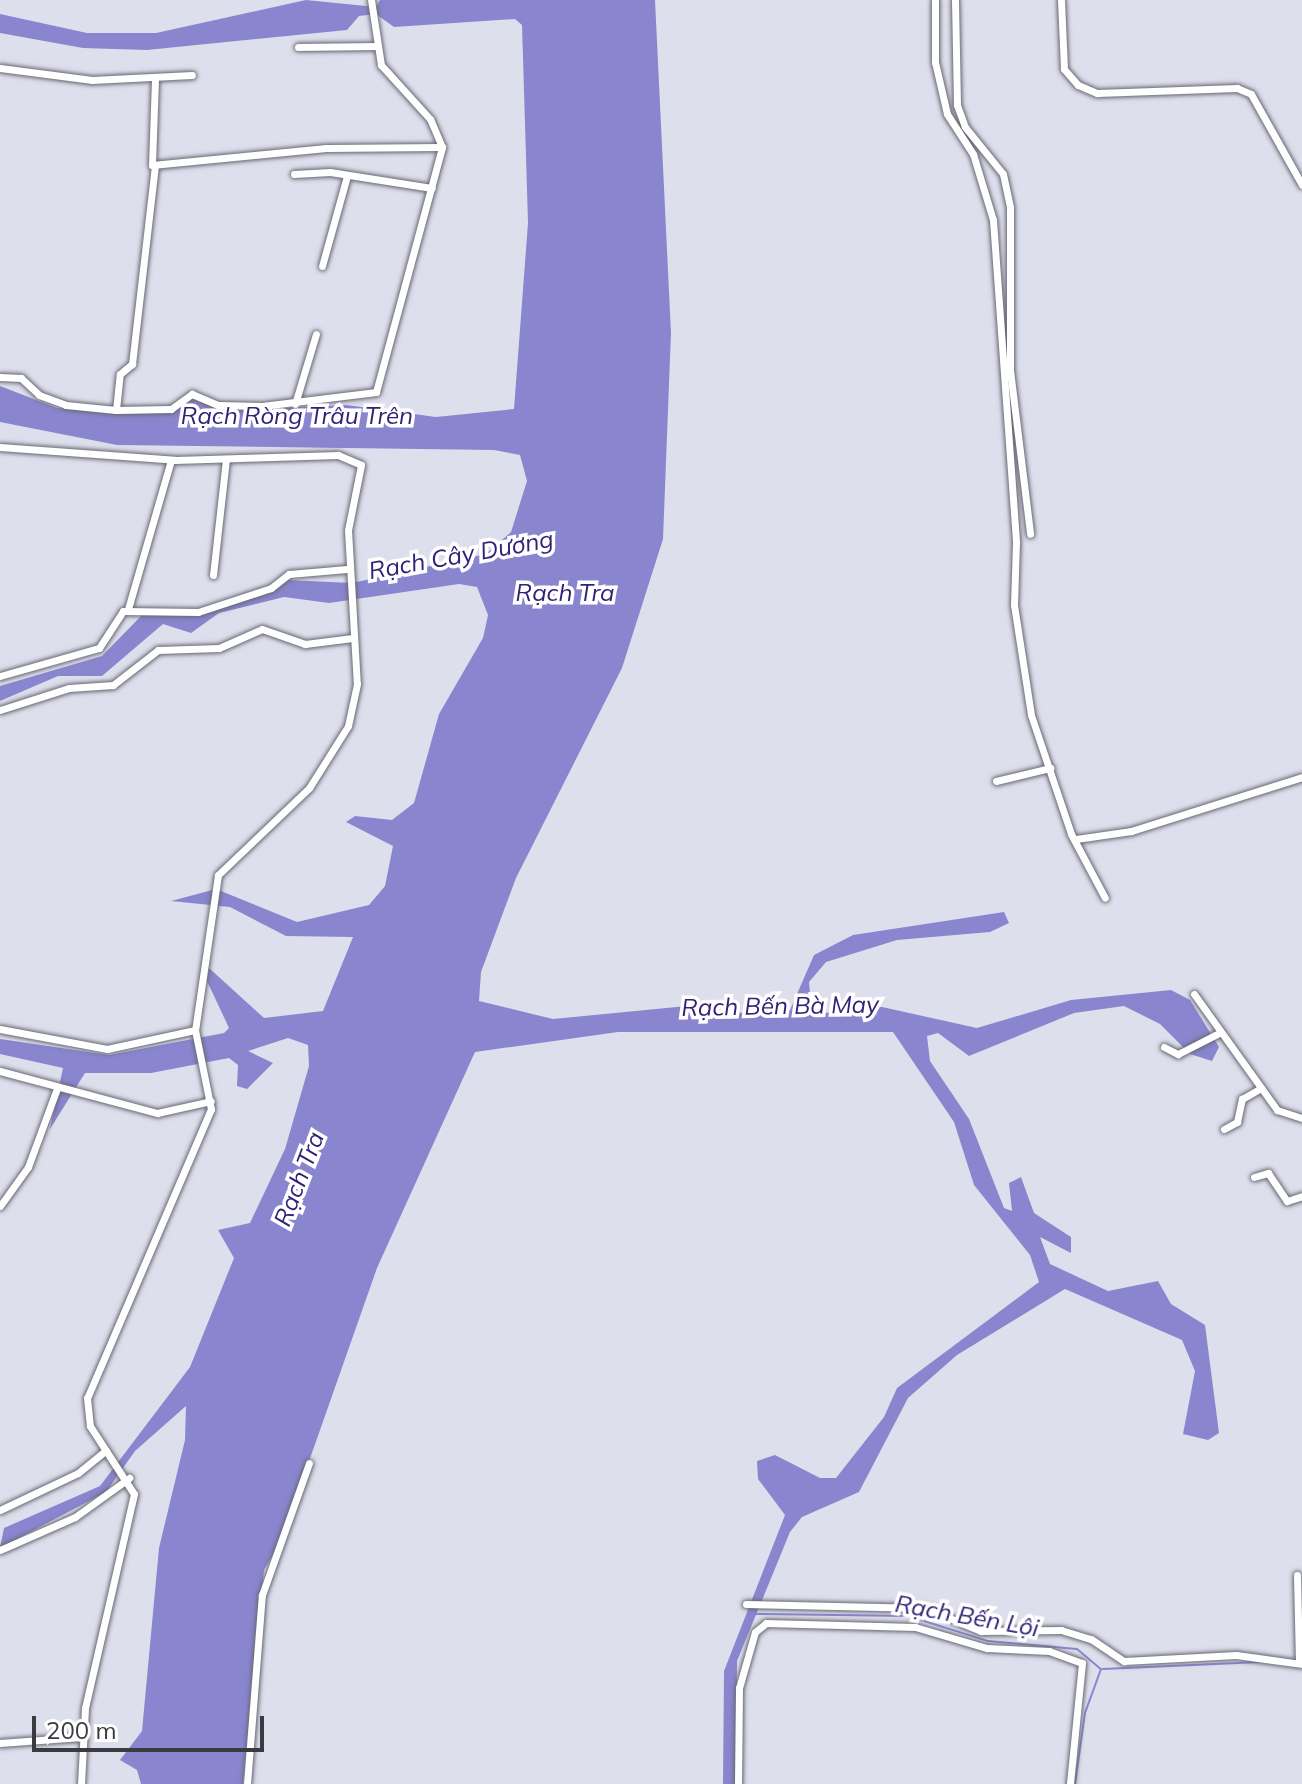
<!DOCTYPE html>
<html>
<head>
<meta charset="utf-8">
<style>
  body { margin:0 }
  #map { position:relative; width:1302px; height:1784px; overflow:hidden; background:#dedfec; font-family:Mulish,sans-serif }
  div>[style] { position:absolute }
  .water>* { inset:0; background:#8986cf }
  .stream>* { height:2px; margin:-1px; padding:0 1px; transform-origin:1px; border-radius:1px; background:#8986cf }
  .roads { filter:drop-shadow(0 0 2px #686874) drop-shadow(0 0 2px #686874) }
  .minor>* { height:7px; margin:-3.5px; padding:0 3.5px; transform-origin:3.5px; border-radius:3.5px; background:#fff }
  span { translate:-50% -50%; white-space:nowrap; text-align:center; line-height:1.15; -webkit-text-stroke:7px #fff; paint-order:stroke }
  .water-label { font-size:24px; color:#322177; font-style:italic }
  .scale { position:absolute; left:32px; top:1716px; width:232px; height:36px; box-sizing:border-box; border:4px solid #3a3a3f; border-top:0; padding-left:10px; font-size:24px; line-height:28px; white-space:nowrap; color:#3a3a3f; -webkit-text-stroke:6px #fff; paint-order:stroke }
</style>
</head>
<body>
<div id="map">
  <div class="water">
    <i style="clip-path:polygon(306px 0,376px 7px,380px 0,655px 0,671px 333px,663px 539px,622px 668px,516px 878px,481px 972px,479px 1001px,553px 1019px,687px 1006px,769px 1016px,790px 1010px,814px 955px,853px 935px,1004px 912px,1009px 923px,990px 932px,897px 940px,826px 962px,809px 982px,811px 1003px,824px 1013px,882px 1007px,977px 1028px,1071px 1000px,1171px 990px,1190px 1000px,1219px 1047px,1212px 1061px,1190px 1054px,1160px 1024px,1124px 1006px,1074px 1013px,969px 1056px,938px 1033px,927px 1036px,930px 1061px,969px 1119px,1004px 1208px,1012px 1211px,1009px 1183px,1021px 1177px,1034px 1213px,1071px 1237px,1071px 1253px,1040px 1237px,1050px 1264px,1108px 1291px,1158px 1281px,1171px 1304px,1205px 1325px,1219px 1433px,1208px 1440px,1183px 1434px,1195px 1371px,1182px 1340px,1065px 1289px,957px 1355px,908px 1398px,859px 1492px,802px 1517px,790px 1532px,737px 1661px,736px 1784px,723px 1784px,724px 1671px,785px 1515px,758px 1479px,757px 1461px,775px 1455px,820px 1478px,836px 1478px,884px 1417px,897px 1388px,1039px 1282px,1030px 1255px,974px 1185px,954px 1122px,893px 1032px,618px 1032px,475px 1052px,377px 1268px,281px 1541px,264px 1570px,243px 1784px,141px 1784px,137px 1770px,120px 1760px,142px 1731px,159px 1548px,185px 1440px,186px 1406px,135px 1451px,106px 1492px,0 1548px,4px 1528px,100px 1486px,190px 1367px,234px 1258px,218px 1230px,250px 1223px,285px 1149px,309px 1066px,308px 1045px,288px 1038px,248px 1051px,273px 1063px,247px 1089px,237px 1086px,238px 1065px,229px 1058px,151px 1073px,85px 1073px,50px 1129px,63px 1068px,0 1054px,0 1039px,109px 1055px,224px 1033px,229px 1028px,207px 981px,209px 968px,264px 1018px,323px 1011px,353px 937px,286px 936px,230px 907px,171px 901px,216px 889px,297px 922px,369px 905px,385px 886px,393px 846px,346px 822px,355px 816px,392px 820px,414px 803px,439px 714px,483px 638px,488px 615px,477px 587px,459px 584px,329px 603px,284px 597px,219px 613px,191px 633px,163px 624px,102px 676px,58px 676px,0 701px,0 686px,102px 656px,143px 614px,198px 615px,287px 580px,352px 583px,486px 554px,511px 532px,527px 481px,520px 455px,494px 450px,117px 445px,0 422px,0 386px,57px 408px,115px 414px,173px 411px,189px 398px,226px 411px,346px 405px,436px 417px,514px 409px,528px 223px,522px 25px,515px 19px,394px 27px,376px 14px,359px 16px,347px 30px,147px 50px,83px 48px,0 33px,0 14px,87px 33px,156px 33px)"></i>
  </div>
  <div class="stream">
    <i style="left:756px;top:1614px;width:152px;rotate:0.8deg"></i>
    <i style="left:908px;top:1616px;width:84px;rotate:17.4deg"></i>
    <i style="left:988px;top:1641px;width:89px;rotate:5.1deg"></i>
    <i style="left:1077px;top:1649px;width:31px;rotate:40deg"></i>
    <i style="left:1101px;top:1669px;width:47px;rotate:110deg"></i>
    <i style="left:1085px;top:1713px;width:72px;rotate:98deg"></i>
    <i style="left:1103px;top:1669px;width:157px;rotate:-2.6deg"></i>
  </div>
  <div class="roads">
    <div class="minor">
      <i style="left:935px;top:0;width:62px;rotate:90deg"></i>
      <i style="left:935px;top:62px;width:53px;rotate:77deg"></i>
      <i style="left:947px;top:114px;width:48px;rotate:57deg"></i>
      <i style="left:973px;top:154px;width:69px;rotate:73.1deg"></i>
      <i style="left:993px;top:220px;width:323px;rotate:85.9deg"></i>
      <i style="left:1016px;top:542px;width:63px;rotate:91.8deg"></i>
      <i style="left:1014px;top:605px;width:111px;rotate:81.2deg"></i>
      <i style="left:1031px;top:715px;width:126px;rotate:71.4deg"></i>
      <i style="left:1071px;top:834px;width:72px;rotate:62deg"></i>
      <i style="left:955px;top:0;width:105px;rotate:88.9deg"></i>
      <i style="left:957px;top:105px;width:23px;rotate:70deg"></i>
      <i style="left:965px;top:127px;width:60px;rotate:51deg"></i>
      <i style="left:1003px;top:174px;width:34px;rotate:78deg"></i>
      <i style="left:1010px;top:207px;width:163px;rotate:90deg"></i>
      <i style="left:1010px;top:370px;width:165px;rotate:83deg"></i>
      <i style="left:1061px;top:0;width:69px;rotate:87.5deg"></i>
      <i style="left:1064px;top:69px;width:21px;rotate:49deg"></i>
      <i style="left:1078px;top:85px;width:21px;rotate:23deg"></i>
      <i style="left:1097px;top:93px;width:140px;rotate:-2deg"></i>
      <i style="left:1237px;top:88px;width:15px;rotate:23deg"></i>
      <i style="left:1251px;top:94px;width:104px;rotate:60.7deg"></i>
      <i style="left:298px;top:47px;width:77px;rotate:-0.7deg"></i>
      <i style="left:0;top:68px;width:93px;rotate:7.4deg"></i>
      <i style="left:92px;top:80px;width:100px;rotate:-2.9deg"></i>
      <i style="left:155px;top:79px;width:86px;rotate:92deg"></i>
      <i style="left:152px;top:165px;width:175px;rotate:-5.6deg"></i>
      <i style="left:326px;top:148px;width:116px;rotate:-0.5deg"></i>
      <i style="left:294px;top:174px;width:36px;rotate:-3deg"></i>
      <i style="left:330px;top:172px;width:103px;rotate:8.9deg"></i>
      <i style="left:322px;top:266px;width:93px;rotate:-74.5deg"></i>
      <i style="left:0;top:377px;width:21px;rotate:3deg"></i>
      <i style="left:21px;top:378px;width:25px;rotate:43deg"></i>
      <i style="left:39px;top:395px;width:29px;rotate:20deg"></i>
      <i style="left:66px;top:405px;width:50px;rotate:5.7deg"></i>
      <i style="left:116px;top:410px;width:55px;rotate:-1deg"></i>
      <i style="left:171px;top:409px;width:26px;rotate:-36deg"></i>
      <i style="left:192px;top:394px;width:28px;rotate:23deg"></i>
      <i style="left:218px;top:405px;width:44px;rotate:1.3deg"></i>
      <i style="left:262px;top:406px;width:115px;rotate:-7deg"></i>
      <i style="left:376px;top:392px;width:254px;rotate:-74.9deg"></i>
      <i style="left:442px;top:147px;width:30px;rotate:-113deg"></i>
      <i style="left:430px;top:119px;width:73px;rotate:-132.2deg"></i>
      <i style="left:381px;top:65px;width:66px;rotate:-98.7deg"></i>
      <i style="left:295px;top:404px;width:73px;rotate:-73.3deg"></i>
      <i style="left:116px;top:410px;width:36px;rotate:-84deg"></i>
      <i style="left:120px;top:374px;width:16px;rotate:-40deg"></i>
      <i style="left:132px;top:364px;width:200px;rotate:-83.4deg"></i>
      <i style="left:0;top:447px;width:175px;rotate:4.2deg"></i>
      <i style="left:175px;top:460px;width:163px;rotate:-1.8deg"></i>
      <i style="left:338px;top:455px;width:25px;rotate:23deg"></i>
      <i style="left:361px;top:465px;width:66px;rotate:101.3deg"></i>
      <i style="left:348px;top:530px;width:154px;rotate:86.7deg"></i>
      <i style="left:357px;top:684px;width:43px;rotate:102.1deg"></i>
      <i style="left:348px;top:726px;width:73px;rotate:122.2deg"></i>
      <i style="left:309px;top:788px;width:126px;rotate:136.3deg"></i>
      <i style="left:218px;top:875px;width:157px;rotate:98.4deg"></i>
      <i style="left:195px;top:1030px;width:81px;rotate:78.6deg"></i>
      <i style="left:211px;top:1109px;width:314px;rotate:113.2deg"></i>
      <i style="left:87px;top:1398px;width:28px;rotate:84deg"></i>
      <i style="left:90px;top:1426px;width:81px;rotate:57.1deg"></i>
      <i style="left:134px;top:1494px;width:220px;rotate:102.9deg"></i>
      <i style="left:85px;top:1708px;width:76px;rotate:93deg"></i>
      <i style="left:213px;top:575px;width:117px;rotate:-83.6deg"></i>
      <i style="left:128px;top:609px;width:155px;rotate:-73.9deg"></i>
      <i style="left:0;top:676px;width:103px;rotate:-15.8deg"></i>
      <i style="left:99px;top:648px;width:44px;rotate:-57deg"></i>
      <i style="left:123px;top:611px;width:75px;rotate:0.8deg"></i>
      <i style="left:198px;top:612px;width:77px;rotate:-18.2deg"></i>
      <i style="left:271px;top:588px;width:23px;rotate:-38deg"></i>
      <i style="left:289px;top:574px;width:58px;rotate:-4.9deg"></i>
      <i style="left:0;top:710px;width:72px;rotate:-17.7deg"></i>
      <i style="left:69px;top:688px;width:44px;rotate:-3.9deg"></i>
      <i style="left:113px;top:685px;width:57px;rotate:-37.9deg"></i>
      <i style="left:158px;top:650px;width:61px;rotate:-1.9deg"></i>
      <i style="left:219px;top:648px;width:47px;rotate:-23.8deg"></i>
      <i style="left:262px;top:629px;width:46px;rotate:19.2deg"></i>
      <i style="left:305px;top:644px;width:48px;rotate:-7.1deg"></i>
      <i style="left:996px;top:781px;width:56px;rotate:-13.5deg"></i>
      <i style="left:1076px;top:839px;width:56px;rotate:-8.3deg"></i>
      <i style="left:1131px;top:831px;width:179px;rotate:-17.5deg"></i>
      <i style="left:1194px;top:994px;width:143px;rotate:54.4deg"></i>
      <i style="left:1277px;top:1110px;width:26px;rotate:18deg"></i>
      <i style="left:0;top:1029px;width:109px;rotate:10.6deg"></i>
      <i style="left:107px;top:1049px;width:90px;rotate:-12.2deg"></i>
      <i style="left:1164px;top:1047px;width:16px;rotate:27deg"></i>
      <i style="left:1178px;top:1054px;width:48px;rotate:-27.1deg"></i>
      <i style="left:0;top:1071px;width:163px;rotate:15deg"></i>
      <i style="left:157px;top:1113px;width:55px;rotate:-12.5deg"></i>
      <i style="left:1224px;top:1129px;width:15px;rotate:-28deg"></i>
      <i style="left:1237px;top:1122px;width:24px;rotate:-78deg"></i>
      <i style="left:1242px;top:1099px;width:22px;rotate:-30deg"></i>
      <i style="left:1254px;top:1177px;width:15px;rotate:-16deg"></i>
      <i style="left:1268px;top:1173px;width:34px;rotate:56deg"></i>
      <i style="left:1287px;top:1201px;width:16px;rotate:-18deg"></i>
      <i style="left:0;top:1206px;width:48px;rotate:-54.3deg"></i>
      <i style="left:28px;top:1167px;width:84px;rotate:-69.8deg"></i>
      <i style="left:0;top:1510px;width:86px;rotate:-25.4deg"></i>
      <i style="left:78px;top:1473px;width:36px;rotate:-39deg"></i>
      <i style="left:0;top:1550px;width:82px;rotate:-23.7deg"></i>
      <i style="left:75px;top:1517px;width:67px;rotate:-35.8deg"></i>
      <i style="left:1297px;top:1575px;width:88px;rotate:88.7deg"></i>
      <i style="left:746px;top:1604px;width:179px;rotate:1.3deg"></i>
      <i style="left:925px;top:1608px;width:61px;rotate:22.3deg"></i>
      <i style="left:981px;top:1631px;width:80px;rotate:-0.7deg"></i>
      <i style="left:1061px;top:1630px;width:31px;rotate:17deg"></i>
      <i style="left:1091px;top:1639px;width:40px;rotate:34deg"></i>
      <i style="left:1124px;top:1661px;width:112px;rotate:-3.1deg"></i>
      <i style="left:1236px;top:1655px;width:67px;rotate:7.8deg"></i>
      <i style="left:0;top:1743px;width:81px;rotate:-4.2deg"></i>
      <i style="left:247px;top:1784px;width:190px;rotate:-85.5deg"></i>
      <i style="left:262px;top:1595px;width:140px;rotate:-70.4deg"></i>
      <i style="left:738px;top:1784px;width:96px;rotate:-89.4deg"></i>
      <i style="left:739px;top:1688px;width:58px;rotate:-74.1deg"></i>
      <i style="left:755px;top:1632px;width:14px;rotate:-39deg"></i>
      <i style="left:766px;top:1623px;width:149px;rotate:1.5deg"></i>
      <i style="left:915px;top:1627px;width:75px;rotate:16.3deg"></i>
      <i style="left:987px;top:1648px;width:62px;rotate:2.8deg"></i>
      <i style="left:1049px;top:1651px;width:35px;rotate:20deg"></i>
      <i style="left:1082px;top:1663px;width:122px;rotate:95.7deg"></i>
    </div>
  </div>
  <div class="water-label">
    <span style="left:297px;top:416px">Rạch Ròng Trâu Trên</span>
    <span style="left:461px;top:555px;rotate:-10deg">Rạch Cây Dương</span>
    <span style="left:565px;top:593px">Rạch Tra</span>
    <span style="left:780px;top:1006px;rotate:-1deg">Rạch Bến Bà May</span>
    <span style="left:299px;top:1179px;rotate:-69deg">Rạch Tra</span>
    <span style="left:967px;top:1616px;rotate:10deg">Rạch Bến Lội</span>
  </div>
  <div class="scale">200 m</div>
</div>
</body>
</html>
